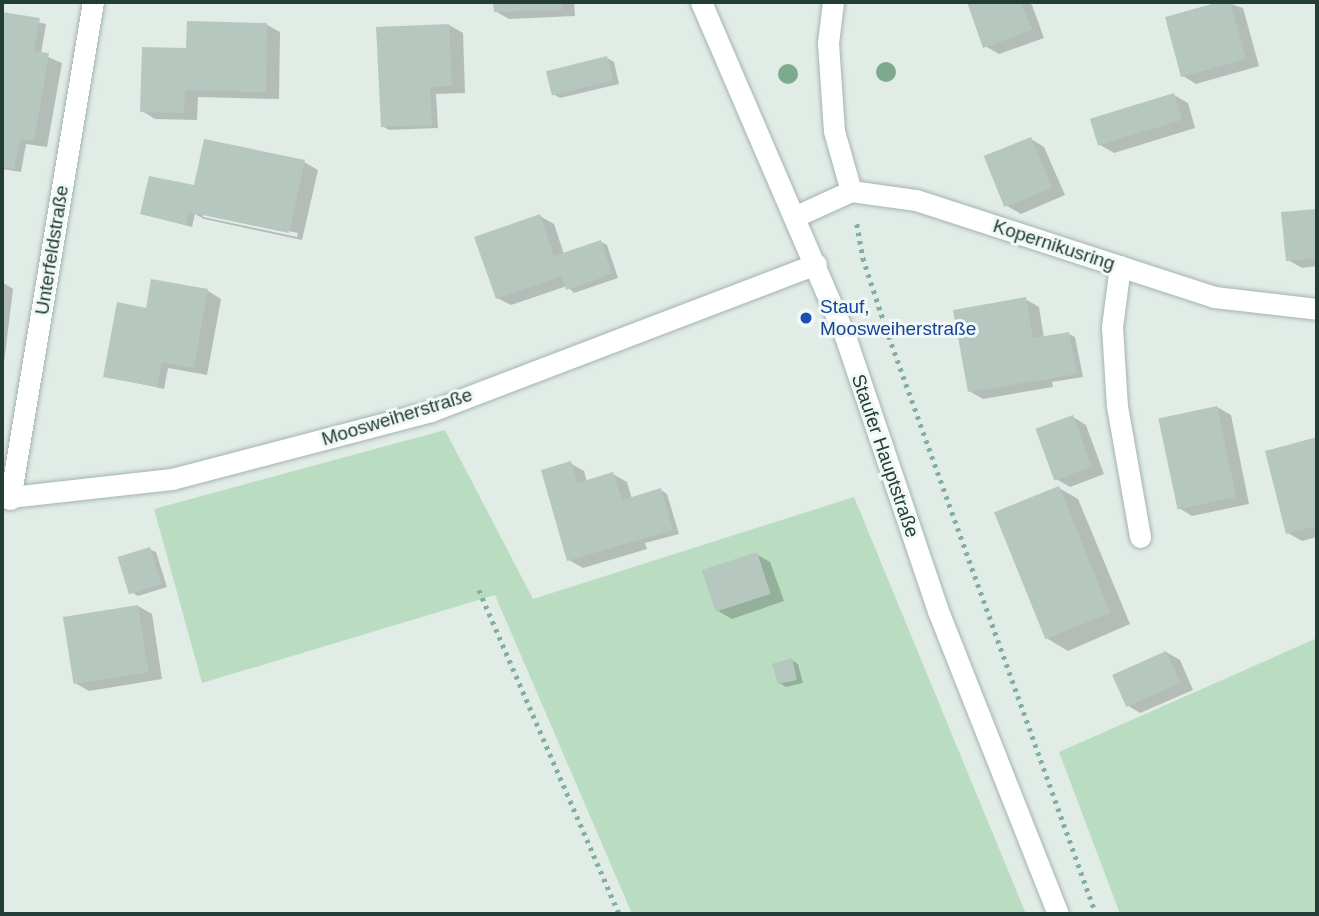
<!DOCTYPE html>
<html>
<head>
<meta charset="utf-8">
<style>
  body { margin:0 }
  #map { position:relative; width:1319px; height:916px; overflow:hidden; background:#e1ece7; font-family:Helvetica,sans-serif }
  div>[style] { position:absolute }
  .green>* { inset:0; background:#baddc2 }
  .shadow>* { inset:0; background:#0003 }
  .building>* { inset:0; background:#b6c7c0; transform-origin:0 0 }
  .path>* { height:4.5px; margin-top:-2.25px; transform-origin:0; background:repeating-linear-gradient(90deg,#81b0a0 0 3.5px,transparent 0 8.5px) }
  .roads { filter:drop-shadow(0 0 2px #a4b4ae) drop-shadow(0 0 2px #a4b4ae) }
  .service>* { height:21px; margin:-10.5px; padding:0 10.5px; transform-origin:10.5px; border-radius:10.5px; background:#fff }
  .minor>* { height:21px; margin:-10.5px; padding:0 10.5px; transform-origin:10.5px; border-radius:10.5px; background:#fff }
  .tertiary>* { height:21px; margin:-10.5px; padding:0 10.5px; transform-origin:10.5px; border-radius:10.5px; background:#fff }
  .trees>* { width:20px; height:20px; margin:-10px; border-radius:50%; background:#7daa8e }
  .dots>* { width:19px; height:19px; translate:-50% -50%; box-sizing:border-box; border:4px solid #f2f8f5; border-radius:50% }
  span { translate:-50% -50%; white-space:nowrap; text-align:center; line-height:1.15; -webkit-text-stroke:6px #f2f8f5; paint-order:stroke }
  .street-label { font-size:19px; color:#213d35 }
  .transit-label { font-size:19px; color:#164399 }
  .left { translate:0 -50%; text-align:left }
  .frame { position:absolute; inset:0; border:4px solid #213d35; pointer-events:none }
</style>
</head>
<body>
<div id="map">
  <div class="green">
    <i style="clip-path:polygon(445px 430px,533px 599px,854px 497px,1026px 914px,632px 914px,495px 595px,202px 683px,154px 509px)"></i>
    <i style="clip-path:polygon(1317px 638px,1317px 914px,1120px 914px,1059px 752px)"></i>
  </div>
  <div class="shadow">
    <i style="clip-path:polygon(495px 2px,574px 2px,575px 16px,509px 19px,495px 11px)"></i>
    <i style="clip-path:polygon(969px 2px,1026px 2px,1032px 5px,1044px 38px,999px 54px,985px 46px)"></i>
    <i style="clip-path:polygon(1225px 2px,1243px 8px,1259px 66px,1196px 84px,1183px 76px,1167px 18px)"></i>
    <i style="clip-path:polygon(2px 14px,46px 24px,41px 54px,62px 63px,47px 147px,26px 144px,21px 172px,2px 169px)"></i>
    <i style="clip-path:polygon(267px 25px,280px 32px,279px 99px,198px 97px,197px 120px,155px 119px,142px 111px,187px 49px)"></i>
    <i style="clip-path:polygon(449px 25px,463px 33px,465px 93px,436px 94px,438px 128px,389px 130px,382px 126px)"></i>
    <i style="clip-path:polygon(607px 58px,614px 62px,619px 84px,560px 98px,553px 94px)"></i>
    <i style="clip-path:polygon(1174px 95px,1188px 103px,1195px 128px,1114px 153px,1100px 145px)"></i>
    <i style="clip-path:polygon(1031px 139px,1044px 147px,1065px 195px,1021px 214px,1007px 206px)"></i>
    <i style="clip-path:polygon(evenodd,304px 162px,318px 170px,302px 240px,204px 219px,195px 214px,192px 227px,142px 214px,193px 187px,304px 162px,203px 213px,298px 233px,297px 237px,203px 217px,203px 213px)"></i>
    <i style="clip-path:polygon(1317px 211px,1317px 266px,1302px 268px,1288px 260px,1283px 214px)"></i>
    <i style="clip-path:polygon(540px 216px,554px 224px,564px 254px,601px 242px,607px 245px,618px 278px,574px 293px,567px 286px,511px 305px,497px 298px)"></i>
    <i style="clip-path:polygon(153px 281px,208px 291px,221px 299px,207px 375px,168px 368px,164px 389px,105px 376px,147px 310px)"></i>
    <i style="clip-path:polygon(2px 282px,13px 289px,2px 379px)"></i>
    <i style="clip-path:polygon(1025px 299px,1039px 307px,1044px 338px,1069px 334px,1075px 337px,1083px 377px,1052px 382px,1053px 387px,983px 399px,969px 391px)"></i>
    <i style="clip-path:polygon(1217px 407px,1231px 415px,1249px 504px,1192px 516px,1179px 508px)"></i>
    <i style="clip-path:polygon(1073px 417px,1086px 425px,1104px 474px,1070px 487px,1056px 479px)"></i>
    <i style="clip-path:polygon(1317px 438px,1317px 537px,1302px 541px,1288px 533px,1267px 452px)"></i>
    <i style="clip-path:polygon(570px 463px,584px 471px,587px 482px,613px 474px,627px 482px,632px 499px,661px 490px,667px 494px,679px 534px,645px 543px,647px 549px,583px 568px,569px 560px)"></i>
    <i style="clip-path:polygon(1059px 488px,1078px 499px,1130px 624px,1068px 651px,1048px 639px)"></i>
    <i style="clip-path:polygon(149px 549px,156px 552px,167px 587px,138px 596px,131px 592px)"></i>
    <i style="clip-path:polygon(756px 554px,770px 562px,784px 601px,732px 619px,718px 611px)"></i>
    <i style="clip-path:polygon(138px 606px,152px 614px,162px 679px,89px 691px,75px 683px)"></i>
    <i style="clip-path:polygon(1166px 652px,1180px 660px,1193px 690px,1140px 713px,1127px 705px)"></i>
    <i style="clip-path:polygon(792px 660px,798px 664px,803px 683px,786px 687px,779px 683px)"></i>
  </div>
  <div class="building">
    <i style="clip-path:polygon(493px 2px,561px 2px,562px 10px,494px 12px)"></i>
    <i style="clip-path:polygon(967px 2px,1021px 2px,1032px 30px,983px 48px)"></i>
    <i style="clip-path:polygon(1219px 2px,1230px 2px,1246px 59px,1181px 77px,1165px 17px)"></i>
    <i style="clip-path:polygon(2px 12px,40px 18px,34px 51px,49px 53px,34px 141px,20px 139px,14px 169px,2px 167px)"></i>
    <i style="clip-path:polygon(187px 21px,267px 23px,266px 92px,185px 90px,184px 113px,140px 112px,142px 47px,186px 48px)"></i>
    <i style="clip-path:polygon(449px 24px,452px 86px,430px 87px,432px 125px,381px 127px,376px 27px)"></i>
    <i style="left:607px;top:56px;width:25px;height:63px;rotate:76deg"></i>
    <i style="left:1174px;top:93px;width:28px;height:88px;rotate:73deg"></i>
    <i style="left:1031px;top:137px;width:55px;height:51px;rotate:68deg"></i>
    <i style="clip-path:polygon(204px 139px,305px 160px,289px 233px,188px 212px,186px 225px,140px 214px,149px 176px,194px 185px)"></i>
    <i style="clip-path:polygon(1317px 209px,1317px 258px,1286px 261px,1281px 212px)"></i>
    <i style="clip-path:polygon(540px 214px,554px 256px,601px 240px,612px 274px,566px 290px,562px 276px,496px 299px,474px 237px)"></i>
    <i style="clip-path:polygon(151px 279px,208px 289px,194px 368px,162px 362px,157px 387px,103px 377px,117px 302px,146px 308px)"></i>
    <i style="clip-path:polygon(1026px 297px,1033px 338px,1069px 332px,1077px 374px,968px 392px,953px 310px)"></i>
    <i style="left:1217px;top:406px;width:93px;height:60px;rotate:78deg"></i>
    <i style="left:1073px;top:415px;width:55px;height:40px;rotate:70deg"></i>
    <i style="clip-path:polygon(1317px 437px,1317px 526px,1286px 534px,1265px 451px)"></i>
    <i style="clip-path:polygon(571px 461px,577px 483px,613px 472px,622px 500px,661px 488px,673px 530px,567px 561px,541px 470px)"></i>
    <i style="left:1059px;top:486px;width:137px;height:70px;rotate:68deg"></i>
    <i style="left:150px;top:547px;width:39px;height:34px;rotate:73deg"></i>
    <i style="left:757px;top:552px;width:44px;height:58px;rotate:72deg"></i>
    <i style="left:138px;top:605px;width:68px;height:76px;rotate:81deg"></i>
    <i style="left:1166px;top:651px;width:35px;height:59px;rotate:66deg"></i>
    <i style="clip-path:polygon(792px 658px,797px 680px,778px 684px,772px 664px)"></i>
  </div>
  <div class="path">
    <i style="left:857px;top:224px;width:35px;rotate:80deg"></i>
    <i style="left:863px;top:258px;width:74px;rotate:71.8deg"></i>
    <i style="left:886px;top:328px;width:622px;rotate:70.28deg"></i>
    <i style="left:479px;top:590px;width:353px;rotate:66.6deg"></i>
  </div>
  <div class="roads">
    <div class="service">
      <i style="left:1120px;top:266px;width:62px;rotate:97.5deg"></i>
      <i style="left:1112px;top:327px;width:79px;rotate:86.4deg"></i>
      <i style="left:1117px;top:406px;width:133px;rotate:80deg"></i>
    </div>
    <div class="minor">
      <i style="left:833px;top:2px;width:41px;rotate:97deg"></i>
      <i style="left:828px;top:43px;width:88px;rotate:86.1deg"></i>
      <i style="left:834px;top:131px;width:62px;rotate:74.2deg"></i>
      <i style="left:794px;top:217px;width:63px;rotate:-24.5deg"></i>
      <i style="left:851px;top:191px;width:66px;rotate:7.9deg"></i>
      <i style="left:916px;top:200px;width:313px;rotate:18deg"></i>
      <i style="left:1214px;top:297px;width:104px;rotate:6.6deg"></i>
      <i style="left:2px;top:498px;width:171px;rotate:-6.4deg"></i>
      <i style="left:172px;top:479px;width:268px;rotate:-14.7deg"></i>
      <i style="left:431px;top:411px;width:412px;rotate:-20.9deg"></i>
      <i style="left:10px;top:499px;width:504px;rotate:-80.52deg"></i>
    </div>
    <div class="tertiary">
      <i style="left:701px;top:2px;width:367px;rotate:66.7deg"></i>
      <i style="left:846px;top:339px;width:287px;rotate:71.3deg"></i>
      <i style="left:938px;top:611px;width:326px;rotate:68.4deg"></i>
    </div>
  </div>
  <div class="trees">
    <i style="left:886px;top:72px"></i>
    <i style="left:788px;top:74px"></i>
  </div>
  <div class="dots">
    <i style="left:806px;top:318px;background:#1a4fb4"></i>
  </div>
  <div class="street-label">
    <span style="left:1054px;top:245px;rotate:18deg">Kopernikusring</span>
    <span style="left:52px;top:250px;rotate:-81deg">Unterfeldstraße</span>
    <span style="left:397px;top:417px;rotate:-17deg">Moosweiherstraße</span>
    <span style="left:885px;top:456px;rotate:71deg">Staufer Hauptstraße</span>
  </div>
  <div class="transit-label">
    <span class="left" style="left:820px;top:318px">Stauf,<br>Moosweiherstraße</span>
  </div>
  <div class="frame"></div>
</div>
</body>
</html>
